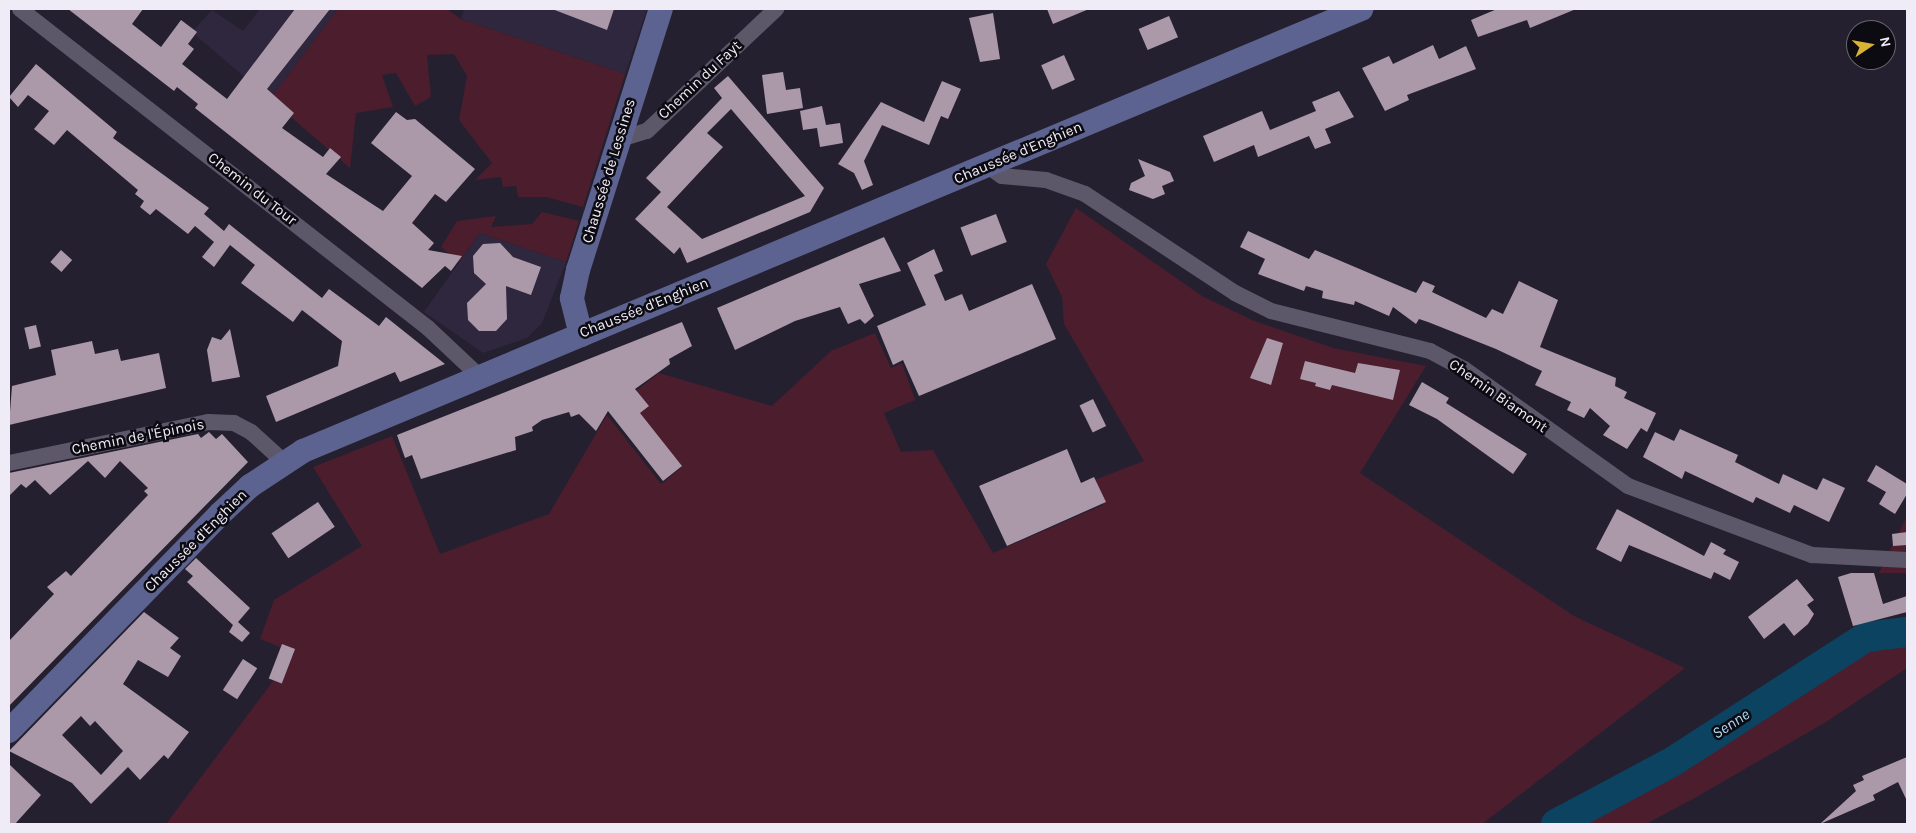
<!DOCTYPE html>
<html>
<head>
<meta charset="utf-8">
<style>
  body { margin:0 }
  #map { position:relative; width:1916px; height:833px; overflow:hidden; background:#252030; font-family:Karla,sans-serif }
  div>[style] { position:absolute }
  .built>* { inset:0; background:#2f273e }
  .green>* { inset:0; background:#4b1d2d }
  .river>* { height:30px; margin:-15px; padding:0 15px; transform-origin:15px; border-radius:15px; background:#0b4361 }
  .building>* { inset:0; background:#ab99a9; transform-origin:0 0 }
  .street>* { height:16px; margin:-8px; padding:0 8px; transform-origin:8px; border-radius:8px; background:#5d576a }
  .secondary>* { height:24px; margin:-12px; padding:0 12px; transform-origin:12px; border-radius:12px; background:#5d6390 }
  span { translate:-50% -50%; white-space:nowrap; text-align:center; line-height:1.15; -webkit-text-stroke:5px #0d0b12; paint-order:stroke }
  .street-label { font-size:15px; color:#efebf7 }
  .water-label { font-size:16px; color:#acd9f7; font-style:italic }
  .frame { position:absolute; inset:0; border:10px solid #efebf7; pointer-events:none }
  .north { position:absolute; left:1846px; top:20px; width:50px; height:50px; box-sizing:border-box; background:#0d0b12; border:1px solid #67656e; border-radius:50%; rotate:78deg; font-size:14px; font-weight:700; line-height:20px; text-align:center; color:#efebf7 }
  .north::after { content:''; display:block; margin:auto; width:18px; height:22px; background:#d9b334; clip-path:polygon(50% 0,100% 100%,50% 72%,0 100%) }
</style>
</head>
<body>
<div id="map">
  <div class="built">
    <i style="clip-path:polygon(260px 9px,338px 9px,270px 99px,192px 32px,212px 10px,243px 31px)"></i>
    <i style="clip-path:polygon(464px 9px,647px 9px,625px 74px,461px 19px)"></i>
    <i style="clip-path:polygon(480px 233px,566px 262px,542px 323px,527px 338px,483px 353px,424px 312px)"></i>
  </div>
  <div class="green">
    <i style="clip-path:polygon(338px 9px,447px 9px,461px 19px,625px 74px,583px 207px,546px 197px,518px 197px,516px 186px,503px 187px,501px 177px,475px 180px,492px 163px,459px 120px,467px 76px,454px 54px,427px 55px,431px 97px,415px 106px,396px 73px,382px 75px,393px 107px,356px 113px,350px 168px,270px 99px)"></i>
    <i style="clip-path:polygon(1076px 208px,1202px 296px,1252px 320px,1333px 348px,1426px 366px,1360px 473px,1574px 616px,1685px 668px,1482px 824px,166px 824px,294px 653px,260px 639px,274px 600px,362px 546px,313px 467px,392px 436px,440px 554px,549px 514px,607px 415px,661px 484px,681px 468px,627px 398px,659px 373px,772px 406px,831px 351px,875px 333px,891px 368px,902px 363px,915px 400px,884px 413px,901px 452px,933px 450px,993px 553px,1103px 505px,1094px 480px,1144px 461px,1064px 324px,1062px 297px,1046px 264px)"></i>
    <i style="clip-path:polygon(542px 212px,579px 221px,566px 262px,480px 233px,459px 262px,441px 247px,457px 221px,496px 216px,491px 227px,532px 224px)"></i>
    <i style="clip-path:polygon(1907px 516px,1907px 573px,1879px 573px)"></i>
    <i style="clip-path:polygon(1907px 632px,1907px 668px,1826px 722px,1693px 799px,1646px 824px,1556px 824px,1672px 762px,1866px 637px)"></i>
  </div>
  <div class="river">
    <i style="left:1556px;top:824px;width:132px;rotate:-28.1deg"></i>
    <i style="left:1672px;top:762px;width:231px;rotate:-32.8deg"></i>
    <i style="left:1866px;top:637px;width:41px;rotate:-7deg"></i>
  </div>
  <div class="building">
    <i style="clip-path:polygon(68px 9px,143px 9px,132px 24px,161px 47px,181px 20px,197px 32px,188px 44px,194px 49px,182px 64px,227px 99px,295px 9px,330px 9px,267px 89px,294px 113px,282px 128px,323px 157px,330px 148px,341px 157px,326px 174px,383px 211px,412px 176px,371px 143px,396px 112px,407px 120px,415px 119px,475px 169px,446px 202px,435px 194px,412px 223px,434px 243px,428px 250px,462px 256px,451px 271px,445px 266px,422px 288px,195px 108px,198px 104px,177px 87px,174px 91px)"></i>
    <i style="clip-path:polygon(552px 9px,614px 9px,607px 30px)"></i>
    <i style="clip-path:polygon(1047px 9px,1089px 9px,1053px 24px)"></i>
    <i style="clip-path:polygon(1497px 9px,1576px 9px,1530px 28px,1527px 20px,1478px 37px,1471px 20px)"></i>
    <i style="clip-path:polygon(993px 13px,1000px 59px,980px 62px,969px 18px)"></i>
    <i style="left:1169px;top:16px;width:23px;height:33px;rotate:67deg"></i>
    <i style="clip-path:polygon(1433px 45px,1439px 59px,1466px 46px,1476px 69px,1407px 95px,1409px 100px,1385px 111px,1362px 68px,1389px 56px,1393px 64px)"></i>
    <i style="left:1064px;top:55px;width:27px;height:25px;rotate:66deg"></i>
    <i style="clip-path:polygon(36px 64px,117px 132px,113px 138px,209px 208px,204px 214px,224px 231px,229px 224px,322px 298px,329px 289px,379px 326px,386px 317px,445px 364px,400px 382px,395px 372px,276px 422px,266px 396px,338px 366px,342px 341px,302px 310px,293px 322px,241px 283px,255px 265px,230px 245px,214px 267px,202px 257px,214px 242px,195px 226px,188px 234px,156px 209px,150px 215px,140px 207px,144px 201px,135px 194px,138px 190px,67px 130px,54px 145px,34px 129px,49px 111px,28px 95px,18px 107px,9px 97px)"></i>
    <i style="clip-path:polygon(783px 72px,786px 90px,800px 88px,803px 108px,767px 114px,762px 75px)"></i>
    <i style="clip-path:polygon(evenodd,728px 76px,824px 188px,810px 212px,687px 263px,680px 247px,674px 254px,635px 219px,661px 192px,646px 178px,722px 98px,714px 88px,728px 76px,731px 109px,805px 196px,702px 239px,667px 207px,723px 147px,707px 133px,731px 109px)"></i>
    <i style="clip-path:polygon(942px 81px,961px 89px,948px 119px,941px 116px,929px 145px,882px 125px,864px 161px,873px 185px,862px 190px,854px 173px,838px 164px,881px 102px,924px 122px)"></i>
    <i style="clip-path:polygon(1339px 91px,1354px 117px,1325px 129px,1331px 143px,1315px 149px,1309px 136px,1258px 157px,1254px 145px,1214px 162px,1203px 136px,1262px 111px,1270px 130px,1316px 111px,1312px 102px)"></i>
    <i style="clip-path:polygon(822px 106px,826px 125px,840px 123px,843px 143px,820px 147px,817px 128px,803px 130px,800px 111px)"></i>
    <i style="clip-path:polygon(1138px 159px,1170px 172px,1174px 181px,1162px 186px,1165px 194px,1153px 199px,1129px 190px,1131px 183px,1145px 176px)"></i>
    <i style="left:996px;top:214px;width:30px;height:38px;rotate:69deg"></i>
    <i style="clip-path:polygon(1248px 231px,1309px 259px,1315px 250px,1416px 293px,1423px 281px,1435px 286px,1432px 292px,1486px 318px,1492px 309px,1503px 314px,1519px 281px,1558px 300px,1540px 347px,1616px 378px,1615px 386px,1627px 392px,1624px 398px,1656px 413px,1647px 432px,1641px 428px,1627px 449px,1603px 435px,1610px 426px,1590px 408px,1584px 418px,1567px 410px,1571px 402px,1535px 385px,1542px 371px,1496px 349px,1428px 322px,1419px 319px,1416px 324px,1393px 307px,1389px 316px,1355px 301px,1354px 305px,1322px 298px,1323px 291px,1306px 286px,1304px 291px,1258px 274px,1265px 259px,1240px 247px)"></i>
    <i style="clip-path:polygon(884px 237px,901px 271px,859px 284px,874px 316px,865px 324px,860px 319px,848px 324px,840px 307px,795px 321px,735px 350px,717px 308px)"></i>
    <i style="clip-path:polygon(500px 243px,513px 257px,541px 267px,531px 295px,506px 286px,507px 319px,496px 331px,479px 331px,468px 320px,467px 303px,486px 284px,474px 273px,473px 256px,483px 244px)"></i>
    <i style="clip-path:polygon(934px 249px,943px 271px,934px 275px,945px 301px,962px 294px,969px 311px,1032px 284px,1056px 339px,919px 396px,903px 360px,893px 365px,877px 326px,926px 305px,907px 263px)"></i>
    <i style="left:61px;top:250px;width:15px;height:16px;rotate:42deg"></i>
    <i style="clip-path:polygon(682px 322px,692px 346px,669px 359px,670px 364px,635px 389px,649px 406px,640px 413px,682px 466px,663px 481px,608px 411px,596px 431px,579px 414px,571px 417px,569px 412px,542px 420px,532px 427px,533px 431px,515px 437px,516px 450px,421px 479px,412px 455px,405px 458px,397px 435px)"></i>
    <i style="left:36px;top:325px;width:22px;height:12px;rotate:77deg"></i>
    <i style="clip-path:polygon(230px 329px,240px 377px,212px 382px,207px 350px,212px 337px,221px 340px)"></i>
    <i style="clip-path:polygon(1267px 338px,1283px 343px,1271px 385px,1250px 378px)"></i>
    <i style="clip-path:polygon(92px 341px,95px 354px,118px 349px,121px 361px,159px 353px,166px 388px,9px 425px,12px 386px,56px 375px,51px 350px)"></i>
    <i style="clip-path:polygon(1305px 361px,1355px 373px,1358px 363px,1400px 370px,1393px 400px,1332px 385px,1330px 390px,1315px 386px,1316px 383px,1300px 379px)"></i>
    <i style="clip-path:polygon(1422px 382px,1449px 398px,1446px 403px,1527px 454px,1513px 474px,1437px 419px,1409px 405px)"></i>
    <i style="left:1093px;top:399px;width:30px;height:15px;rotate:64deg"></i>
    <i style="clip-path:polygon(1680px 429px,1738px 455px,1735px 462px,1779px 484px,1783px 474px,1817px 490px,1823px 478px,1845px 488px,1829px 522px,1794px 505px,1790px 513px,1756px 497px,1753px 503px,1685px 471px,1682px 479px,1643px 457px,1655px 432px,1674px 441px)"></i>
    <i style="clip-path:polygon(209px 432px,216px 439px,222px 434px,248px 462px,9px 706px,9px 641px,54px 594px,47px 587px,66px 571px,71px 576px,148px 495px,144px 491px,148px 488px,120px 461px,105px 478px,88px 461px,50px 495px,35px 480px,26px 488px,21px 484px,9px 496px,9px 473px,198px 434px,201px 438px)"></i>
    <i style="clip-path:polygon(1067px 449px,1081px 483px,1094px 477px,1106px 502px,1007px 546px,979px 486px)"></i>
    <i style="clip-path:polygon(1876px 465px,1907px 484px,1907px 494px,1895px 514px,1879px 504px,1886px 492px,1867px 481px)"></i>
    <i style="left:318px;top:502px;width:30px;height:56px;rotate:56deg"></i>
    <i style="clip-path:polygon(1617px 509px,1704px 556px,1711px 542px,1726px 550px,1723px 554px,1739px 562px,1730px 580px,1714px 572px,1711px 579px,1629px 545px,1621px 562px,1596px 549px)"></i>
    <i style="clip-path:polygon(1907px 532px,1907px 545px,1893px 546px,1892px 534px)"></i>
    <i style="clip-path:polygon(196px 558px,250px 608px,238px 622px,250px 633px,242px 642px,229px 632px,233px 625px,187px 582px,193px 576px,185px 569px)"></i>
    <i style="clip-path:polygon(1851px 573px,1874px 573px,1883px 604px,1907px 596px,1907px 612px,1853px 626px,1838px 577px)"></i>
    <i style="clip-path:polygon(1797px 579px,1814px 600px,1807px 605px,1814px 614px,1808px 624px,1794px 636px,1784px 623px,1764px 639px,1748px 617px)"></i>
    <i style="clip-path:polygon(evenodd,144px 612px,179px 638px,170px 648px,181px 656px,168px 677px,138px 660px,123px 684px,189px 732px,168px 759px,164px 755px,140px 780px,128px 767px,91px 804px,72px 783px,9px 751px,144px 612px,81px 716px,90px 726px,95px 721px,123px 751px,101px 775px,62px 735px,81px 716px)"></i>
    <i style="left:282px;top:644px;width:14px;height:37px;rotate:21deg"></i>
    <i style="left:243px;top:659px;width:17px;height:37px;rotate:33deg"></i>
    <i style="clip-path:polygon(1907px 757px,1907px 801px,1898px 782px,1873px 795px,1875px 800px,1820px 824px,1856px 791px,1853px 785px,1864px 780px,1862px 776px)"></i>
    <i style="clip-path:polygon(9px 764px,41px 795px,15px 824px,9px 824px)"></i>
  </div>
  <div class="street">
    <i style="left:20px;top:9px;width:518px;rotate:38.02deg"></i>
    <i style="left:428px;top:328px;width:69px;rotate:43.2deg"></i>
    <i style="left:617px;top:140px;width:31px;rotate:-17deg"></i>
    <i style="left:647px;top:131px;width:178px;rotate:-43.4deg"></i>
    <i style="left:988px;top:166px;width:17px;rotate:36deg"></i>
    <i style="left:1002px;top:176px;width:44px;rotate:5.2deg"></i>
    <i style="left:1046px;top:180px;width:41px;rotate:19.7deg"></i>
    <i style="left:1085px;top:194px;width:180px;rotate:33.4deg"></i>
    <i style="left:1235px;top:293px;width:40px;rotate:26.6deg"></i>
    <i style="left:1271px;top:311px;width:164px;rotate:14.1deg"></i>
    <i style="left:1430px;top:351px;width:38px;rotate:28deg"></i>
    <i style="left:1464px;top:369px;width:201px;rotate:35.5deg"></i>
    <i style="left:1628px;top:486px;width:197px;rotate:20.6deg"></i>
    <i style="left:1812px;top:555px;width:95px;rotate:3deg"></i>
    <i style="left:9px;top:463px;width:203px;rotate:-11.6deg"></i>
    <i style="left:208px;top:422px;width:26px;rotate:2deg"></i>
    <i style="left:234px;top:423px;width:19px;rotate:28deg"></i>
    <i style="left:251px;top:432px;width:45px;rotate:42.3deg"></i>
  </div>
  <div class="secondary">
    <i style="left:581px;top:335px;width:38px;rotate:-104deg"></i>
    <i style="left:572px;top:298px;width:29px;rotate:-78deg"></i>
    <i style="left:578px;top:270px;width:274px;rotate:-72.4deg"></i>
    <i style="left:9px;top:731px;width:303px;rotate:-45.8deg"></i>
    <i style="left:220px;top:514px;width:41px;rotate:-43deg"></i>
    <i style="left:250px;top:486px;width:64px;rotate:-33.4deg"></i>
    <i style="left:303px;top:451px;width:1147px;rotate:-22.67deg"></i>
  </div>
  <div class="street-label">
    <span style="left:700px;top:80px;rotate:-43deg">Chemin du Fayt</span>
    <span style="left:1018px;top:153px;rotate:-23deg">Chaussée d'Enghien</span>
    <span style="left:609px;top:171px;rotate:-73deg">Chaussée de Lessines</span>
    <span style="left:252px;top:189px;rotate:38deg">Chemin du Tour</span>
    <span style="left:644px;top:308px;rotate:-22deg">Chaussée d'Enghien</span>
    <span style="left:1498px;top:396px;rotate:35deg">Chemin Biamont</span>
    <span style="left:138px;top:437px;rotate:-11deg">Chemin de l'Épinois</span>
    <span style="left:196px;top:541px;rotate:-45deg">Chaussée d'Enghien</span>
  </div>
  <div class="water-label">
    <span style="left:1731px;top:724px;rotate:-33deg">Senne</span>
  </div>
  <div class="frame"></div>
  <div class="north">N</div>
</div>
</body>
</html>
